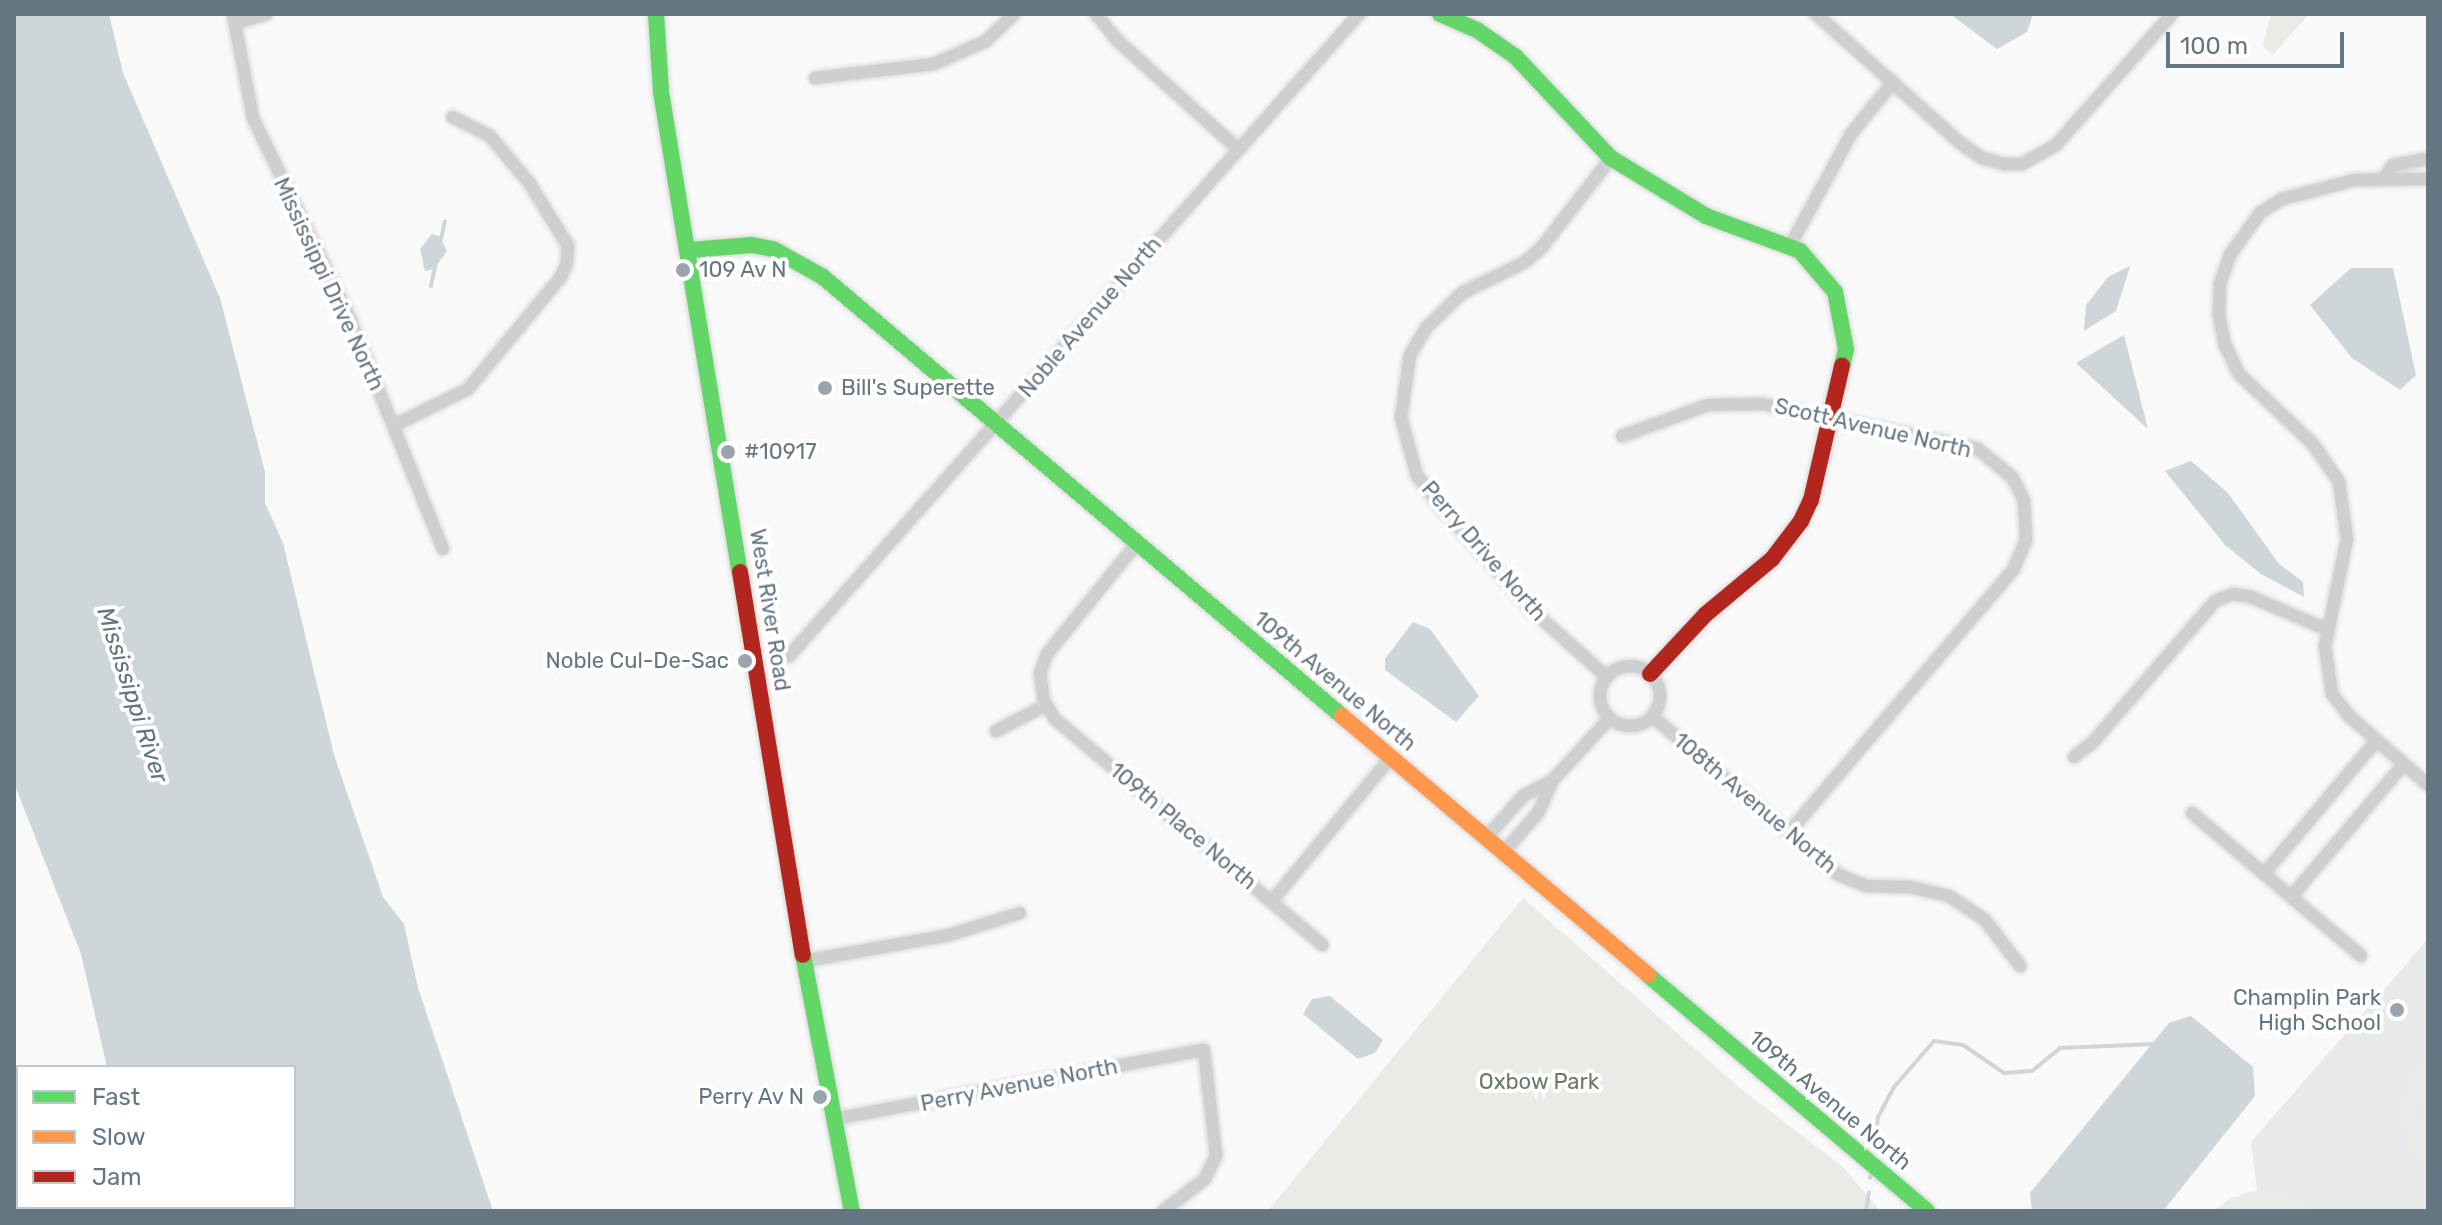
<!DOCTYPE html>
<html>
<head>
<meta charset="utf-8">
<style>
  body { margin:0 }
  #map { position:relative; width:2442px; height:1225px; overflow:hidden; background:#f9f9f9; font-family:Rubik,sans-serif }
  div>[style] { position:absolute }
  .built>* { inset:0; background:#e8e9e9 }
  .green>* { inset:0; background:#e8ebe6 }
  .water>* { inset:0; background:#ced6d9 }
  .stream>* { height:4px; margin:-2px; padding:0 2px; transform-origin:2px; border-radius:2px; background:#ced6d9 }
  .roads { filter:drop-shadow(0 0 2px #d5d6d7) drop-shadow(0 0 2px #d5d6d7) }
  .street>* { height:12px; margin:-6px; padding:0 6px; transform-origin:6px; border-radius:6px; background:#cecfd0 }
  .street>.ring { margin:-6px; padding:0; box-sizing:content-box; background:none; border:12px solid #cecfd0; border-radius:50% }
  .fast>* { height:16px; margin:-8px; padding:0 8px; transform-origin:8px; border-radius:8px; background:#63d668 }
  .slow>* { height:16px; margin:-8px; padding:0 8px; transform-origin:8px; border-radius:8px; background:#ff974d }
  .jam>* { height:16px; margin:-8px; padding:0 8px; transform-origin:8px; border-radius:8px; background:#b3261e }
  .dots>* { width:22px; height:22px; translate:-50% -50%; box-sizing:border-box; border:4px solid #fff; border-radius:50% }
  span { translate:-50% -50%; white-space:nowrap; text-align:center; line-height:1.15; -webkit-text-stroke:8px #fff; paint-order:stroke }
  .poi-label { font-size:22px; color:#657683 }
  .left { translate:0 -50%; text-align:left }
  .right { translate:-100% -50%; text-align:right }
  .street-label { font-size:22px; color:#657683 }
  .park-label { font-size:22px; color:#687a64 }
  .water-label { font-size:24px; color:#60757c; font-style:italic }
  .frame { position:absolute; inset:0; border:16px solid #657683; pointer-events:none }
  .legend { position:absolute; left:16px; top:1065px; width:280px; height:144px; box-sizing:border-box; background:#fff; border:2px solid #c1c8cd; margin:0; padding:10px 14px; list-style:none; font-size:24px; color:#657683 }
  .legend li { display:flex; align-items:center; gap:16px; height:40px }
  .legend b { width:40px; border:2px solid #c1c8cd }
  .scale { position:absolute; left:2166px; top:32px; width:178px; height:36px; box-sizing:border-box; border:4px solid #657683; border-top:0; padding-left:10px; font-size:24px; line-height:28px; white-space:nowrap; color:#657683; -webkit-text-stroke:6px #fff; paint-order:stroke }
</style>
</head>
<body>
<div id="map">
  <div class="built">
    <i style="clip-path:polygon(2428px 939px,2428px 1211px,2214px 1211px,2231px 1198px,2257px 1191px,2251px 1142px)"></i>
  </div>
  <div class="green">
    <i style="clip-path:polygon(2271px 14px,2309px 14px,2273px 55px,2263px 46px)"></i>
    <i style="clip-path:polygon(1523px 898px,1741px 1089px,1843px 1167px,1880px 1211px,1268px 1211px)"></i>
    <i style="clip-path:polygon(2428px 1051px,2428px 1078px,2417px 1111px,2428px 1148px,2428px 1173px,2406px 1142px,2400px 1113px,2406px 1084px)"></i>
    <i style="clip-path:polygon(2267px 1190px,2292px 1196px,2315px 1211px,2214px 1211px,2244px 1193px)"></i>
  </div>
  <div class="water">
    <i style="clip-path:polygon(14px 14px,109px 14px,123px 73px,220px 298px,265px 472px,265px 503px,283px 543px,334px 755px,383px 897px,404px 924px,418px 988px,493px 1211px,143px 1211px,142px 1207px,294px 1207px,294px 1067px,107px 1067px,81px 954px,14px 783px)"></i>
    <i style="clip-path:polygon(1950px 14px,2033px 14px,2027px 32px,1997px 49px)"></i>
    <i style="clip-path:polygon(432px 234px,439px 236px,447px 251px,434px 269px,425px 271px,420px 249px)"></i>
    <i style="clip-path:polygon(2130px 266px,2116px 311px,2084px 331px,2086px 305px,2108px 277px)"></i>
    <i style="clip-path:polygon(2351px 268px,2393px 268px,2416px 375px,2400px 390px,2352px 358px,2310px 305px)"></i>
    <i style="clip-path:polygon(2124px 335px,2148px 429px,2076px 363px)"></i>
    <i style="clip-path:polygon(2191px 461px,2228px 493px,2279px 564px,2303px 582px,2304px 597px,2261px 574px,2225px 545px,2165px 471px)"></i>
    <i style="clip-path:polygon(1413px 622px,1430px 629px,1479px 696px,1456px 722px,1385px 670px,1385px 659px)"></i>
    <i style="clip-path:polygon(1330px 996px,1383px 1040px,1375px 1053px,1358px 1059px,1303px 1014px,1312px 999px)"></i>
    <i style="clip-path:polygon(2191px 1016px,2253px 1067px,2255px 1096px,2163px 1211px,2032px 1211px,2030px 1193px,2169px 1023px)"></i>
  </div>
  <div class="stream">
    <i style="left:440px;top:243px;width:22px;rotate:-77deg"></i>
    <i style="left:431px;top:286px;width:24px;rotate:-78deg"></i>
    <i style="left:1875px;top:1141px;width:24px;rotate:-83deg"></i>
    <i style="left:1878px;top:1117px;width:34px;rotate:-62deg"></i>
    <i style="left:1894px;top:1087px;width:61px;rotate:-49deg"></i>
    <i style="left:1934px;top:1041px;width:29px;rotate:8deg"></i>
    <i style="left:1963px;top:1045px;width:50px;rotate:34.3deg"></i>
    <i style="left:2004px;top:1073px;width:28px;rotate:-4deg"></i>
    <i style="left:2032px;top:1071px;width:36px;rotate:-39deg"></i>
    <i style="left:2060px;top:1048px;width:95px;rotate:-2.4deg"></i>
    <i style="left:1870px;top:1178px;width:3px;rotate:-72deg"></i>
    <i style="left:1866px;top:1211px;width:19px;rotate:-81deg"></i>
  </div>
  <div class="roads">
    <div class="street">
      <i style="left:233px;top:14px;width:106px;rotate:79.1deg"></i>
      <i style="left:253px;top:118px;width:223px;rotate:64.2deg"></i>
      <i style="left:350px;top:319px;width:248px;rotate:68deg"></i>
      <i style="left:1096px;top:14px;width:35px;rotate:51deg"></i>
      <i style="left:1118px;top:41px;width:161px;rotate:42deg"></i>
      <i style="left:1816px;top:14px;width:192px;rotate:41.8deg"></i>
      <i style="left:1959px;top:142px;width:28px;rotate:35deg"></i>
      <i style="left:1982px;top:158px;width:24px;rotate:15deg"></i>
      <i style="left:2005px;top:164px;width:17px"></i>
      <i style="left:2022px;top:164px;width:39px;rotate:-29deg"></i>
      <i style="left:2056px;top:145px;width:175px;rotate:-48.5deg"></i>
      <i style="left:235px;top:23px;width:33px;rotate:-16deg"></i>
      <i style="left:815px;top:78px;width:120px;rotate:-6.7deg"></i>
      <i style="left:934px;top:64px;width:57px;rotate:-23.9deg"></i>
      <i style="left:986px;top:41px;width:39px;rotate:-44deg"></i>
      <i style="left:2384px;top:178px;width:16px;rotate:-55deg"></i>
      <i style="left:2393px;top:165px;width:36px;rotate:-10deg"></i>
      <i style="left:2428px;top:179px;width:73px;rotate:179.2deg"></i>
      <i style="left:2355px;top:180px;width:75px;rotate:165.4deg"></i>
      <i style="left:2282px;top:199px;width:26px;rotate:148deg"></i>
      <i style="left:2260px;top:213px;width:52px;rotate:125.5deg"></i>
      <i style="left:2230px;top:255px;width:31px;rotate:109deg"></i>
      <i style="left:2220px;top:284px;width:31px;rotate:92deg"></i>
      <i style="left:2219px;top:315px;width:31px;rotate:79deg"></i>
      <i style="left:2225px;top:345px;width:32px;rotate:64deg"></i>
      <i style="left:2239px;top:374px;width:102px;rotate:43.4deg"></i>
      <i style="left:2313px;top:444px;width:46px;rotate:55.6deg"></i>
      <i style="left:2339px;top:482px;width:58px;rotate:82deg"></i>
      <i style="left:2347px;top:539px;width:109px;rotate:101.6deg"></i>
      <i style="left:2325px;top:646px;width:49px;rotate:81.7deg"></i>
      <i style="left:2332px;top:694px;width:28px;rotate:52deg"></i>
      <i style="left:2349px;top:716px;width:105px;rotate:41.1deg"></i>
      <i style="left:1790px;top:246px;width:128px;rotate:-61.4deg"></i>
      <i style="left:1851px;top:134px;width:67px;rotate:-51.1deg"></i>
      <i style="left:393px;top:426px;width:84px;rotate:-26.3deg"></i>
      <i style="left:468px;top:389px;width:146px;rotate:-50.3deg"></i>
      <i style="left:561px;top:277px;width:15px;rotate:-67deg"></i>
      <i style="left:567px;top:263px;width:17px;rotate:-87deg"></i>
      <i style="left:568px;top:246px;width:73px;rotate:-121.5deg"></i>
      <i style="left:530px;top:184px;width:62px;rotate:-129.8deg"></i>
      <i style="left:490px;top:136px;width:42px;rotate:-153.4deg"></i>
      <i style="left:1622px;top:436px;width:91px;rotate:-19.8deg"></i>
      <i style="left:1708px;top:405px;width:55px;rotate:-1deg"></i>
      <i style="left:1763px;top:404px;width:220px;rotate:11.8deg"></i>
      <i style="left:1978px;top:449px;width:45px;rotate:39.6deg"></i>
      <i style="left:2013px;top:478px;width:25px;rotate:64deg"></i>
      <i style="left:2024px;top:501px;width:39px;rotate:87deg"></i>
      <i style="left:2026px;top:540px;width:33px;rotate:113deg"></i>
      <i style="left:2013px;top:570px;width:345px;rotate:130.5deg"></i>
      <i style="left:1137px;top:543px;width:143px;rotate:129deg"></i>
      <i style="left:1047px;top:654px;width:20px;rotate:110deg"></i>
      <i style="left:1040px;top:673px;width:28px;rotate:82deg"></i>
      <i style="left:1044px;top:701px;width:21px;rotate:59deg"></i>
      <i style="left:1055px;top:719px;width:350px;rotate:40.2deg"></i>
      <i style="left:789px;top:656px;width:859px;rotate:-48.4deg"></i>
      <i class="ring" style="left:1600px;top:666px;width:48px;height:48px"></i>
      <i style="left:1607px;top:677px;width:99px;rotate:-138.3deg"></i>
      <i style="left:1533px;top:611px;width:140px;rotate:-131.5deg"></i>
      <i style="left:1440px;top:506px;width:38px;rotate:-127deg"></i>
      <i style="left:1417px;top:476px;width:61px;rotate:-105.2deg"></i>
      <i style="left:1401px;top:417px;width:63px;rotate:-81.7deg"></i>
      <i style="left:1410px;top:355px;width:33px;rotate:-59deg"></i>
      <i style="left:1427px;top:327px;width:49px;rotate:-44.2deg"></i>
      <i style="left:1462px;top:293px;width:70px;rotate:-26.2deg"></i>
      <i style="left:1525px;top:262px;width:23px;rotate:-41deg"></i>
      <i style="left:1542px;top:247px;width:113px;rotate:-52.2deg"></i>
      <i style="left:1652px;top:716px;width:245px;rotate:40.4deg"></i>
      <i style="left:1839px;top:875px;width:29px;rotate:22deg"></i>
      <i style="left:1866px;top:886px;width:44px;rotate:1.3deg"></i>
      <i style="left:1910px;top:887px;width:40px;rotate:13deg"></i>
      <i style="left:1949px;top:896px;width:43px;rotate:33.7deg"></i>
      <i style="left:1985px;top:920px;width:58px;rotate:52.7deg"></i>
      <i style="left:996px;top:731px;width:56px;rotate:-27.5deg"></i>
      <i style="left:2074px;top:757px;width:24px;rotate:-38deg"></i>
      <i style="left:2093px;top:742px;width:186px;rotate:-49.1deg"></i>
      <i style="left:2215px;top:601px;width:19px;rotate:-21deg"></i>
      <i style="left:2233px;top:594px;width:18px;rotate:9deg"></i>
      <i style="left:2251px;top:597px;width:84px;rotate:23.2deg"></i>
      <i style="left:2192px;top:813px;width:221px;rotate:40.2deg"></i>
      <i style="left:1487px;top:837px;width:55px;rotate:-48.7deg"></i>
      <i style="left:1523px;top:796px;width:34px;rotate:-28deg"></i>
      <i style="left:1504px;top:852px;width:52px;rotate:-48.9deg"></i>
      <i style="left:1538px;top:813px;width:36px;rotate:-66deg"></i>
      <i style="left:1553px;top:780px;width:84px;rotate:-47.4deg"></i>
      <i style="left:2264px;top:874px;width:174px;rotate:-49.9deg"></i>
      <i style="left:2291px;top:897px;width:173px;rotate:-49.7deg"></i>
      <i style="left:1272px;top:901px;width:187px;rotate:-50.4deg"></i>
      <i style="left:805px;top:961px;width:146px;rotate:-10.2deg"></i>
      <i style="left:949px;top:935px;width:74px;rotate:-17.2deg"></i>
      <i style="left:834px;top:1119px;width:376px;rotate:-10.6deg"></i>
      <i style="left:1204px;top:1050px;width:107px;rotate:83.5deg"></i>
      <i style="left:1216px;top:1156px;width:25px;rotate:116deg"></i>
      <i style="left:1205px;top:1179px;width:53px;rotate:142.7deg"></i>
    </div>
    <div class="fast">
      <i style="left:656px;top:14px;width:78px;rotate:86.3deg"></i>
      <i style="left:661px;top:92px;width:486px;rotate:80.7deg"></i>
      <i style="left:1440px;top:14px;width:40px;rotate:23.4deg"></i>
      <i style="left:1477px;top:30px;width:47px;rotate:34.7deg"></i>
      <i style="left:1516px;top:57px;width:139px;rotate:46.8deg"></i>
      <i style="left:1611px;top:158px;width:111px;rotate:31.4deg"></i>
      <i style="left:1706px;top:216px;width:100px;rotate:20.4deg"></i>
      <i style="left:1800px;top:251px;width:54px;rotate:49.5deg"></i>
      <i style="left:1835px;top:292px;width:58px;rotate:79.1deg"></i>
      <i style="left:1846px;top:349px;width:17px;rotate:103deg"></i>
      <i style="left:690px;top:250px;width:62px;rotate:-4.6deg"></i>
      <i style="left:752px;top:245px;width:21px;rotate:11deg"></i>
      <i style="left:773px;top:249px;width:57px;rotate:29.2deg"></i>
      <i style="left:823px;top:277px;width:680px;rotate:40.23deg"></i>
      <i style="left:803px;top:955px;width:261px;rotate:79.2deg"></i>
      <i style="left:1648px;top:975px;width:365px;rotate:40.2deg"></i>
    </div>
    <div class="slow">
      <i style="left:1342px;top:716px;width:401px;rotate:40.2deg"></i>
    </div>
    <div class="jam">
      <i style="left:740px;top:572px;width:388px;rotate:80.7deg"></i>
      <i style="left:1650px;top:674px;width:82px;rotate:-47deg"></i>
      <i style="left:1706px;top:614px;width:86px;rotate:-39.8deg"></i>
      <i style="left:1772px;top:559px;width:48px;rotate:-52.7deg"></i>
      <i style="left:1801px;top:521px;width:23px;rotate:-65deg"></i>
      <i style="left:1811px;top:500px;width:138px;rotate:-77deg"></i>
    </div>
  </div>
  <div class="dots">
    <i style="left:683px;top:270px;background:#99a4ac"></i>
    <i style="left:825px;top:388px;background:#99a4ac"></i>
    <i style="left:728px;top:452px;background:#99a4ac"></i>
    <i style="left:745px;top:661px;background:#99a4ac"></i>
    <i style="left:2397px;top:1010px;background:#99a4ac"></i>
    <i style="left:820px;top:1097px;background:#99a4ac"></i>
  </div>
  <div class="poi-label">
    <span class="left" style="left:699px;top:270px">109 Av N</span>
    <span class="left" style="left:841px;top:388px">Bill's Superette</span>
    <span class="left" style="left:744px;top:452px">#10917</span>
    <span class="right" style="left:729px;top:661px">Noble Cul-De-Sac</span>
    <span class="right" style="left:2381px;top:1010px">Champlin Park<br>High School</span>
    <span class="right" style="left:804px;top:1097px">Perry Av N</span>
  </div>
  <div class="street-label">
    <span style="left:329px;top:284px;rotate:65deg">Mississippi Drive North</span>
    <span style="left:1090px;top:317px;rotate:-49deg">Noble Avenue North</span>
    <span style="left:1873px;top:428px;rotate:13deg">Scott Avenue North</span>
    <span style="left:1484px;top:551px;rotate:49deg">Perry Drive North</span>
    <span style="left:770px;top:610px;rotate:81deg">West River Road</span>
    <span style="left:1335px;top:681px;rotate:40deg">109th Avenue North</span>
    <span style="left:1755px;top:803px;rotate:40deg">108th Avenue North</span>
    <span style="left:1183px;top:826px;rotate:40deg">109th Place North</span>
    <span style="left:1019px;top:1085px;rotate:-11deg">Perry Avenue North</span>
    <span style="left:1830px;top:1100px;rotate:40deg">109th Avenue North</span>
  </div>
  <div class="park-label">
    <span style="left:1539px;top:1082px">Oxbow Park</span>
  </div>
  <div class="water-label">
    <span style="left:132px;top:695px;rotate:72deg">Mississippi River</span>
  </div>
  <div class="frame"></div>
  <ul class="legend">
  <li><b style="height:10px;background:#63d668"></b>Fast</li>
  <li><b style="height:10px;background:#ff974d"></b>Slow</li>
  <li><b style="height:10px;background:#b3261e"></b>Jam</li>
  </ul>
  <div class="scale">100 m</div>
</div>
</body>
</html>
